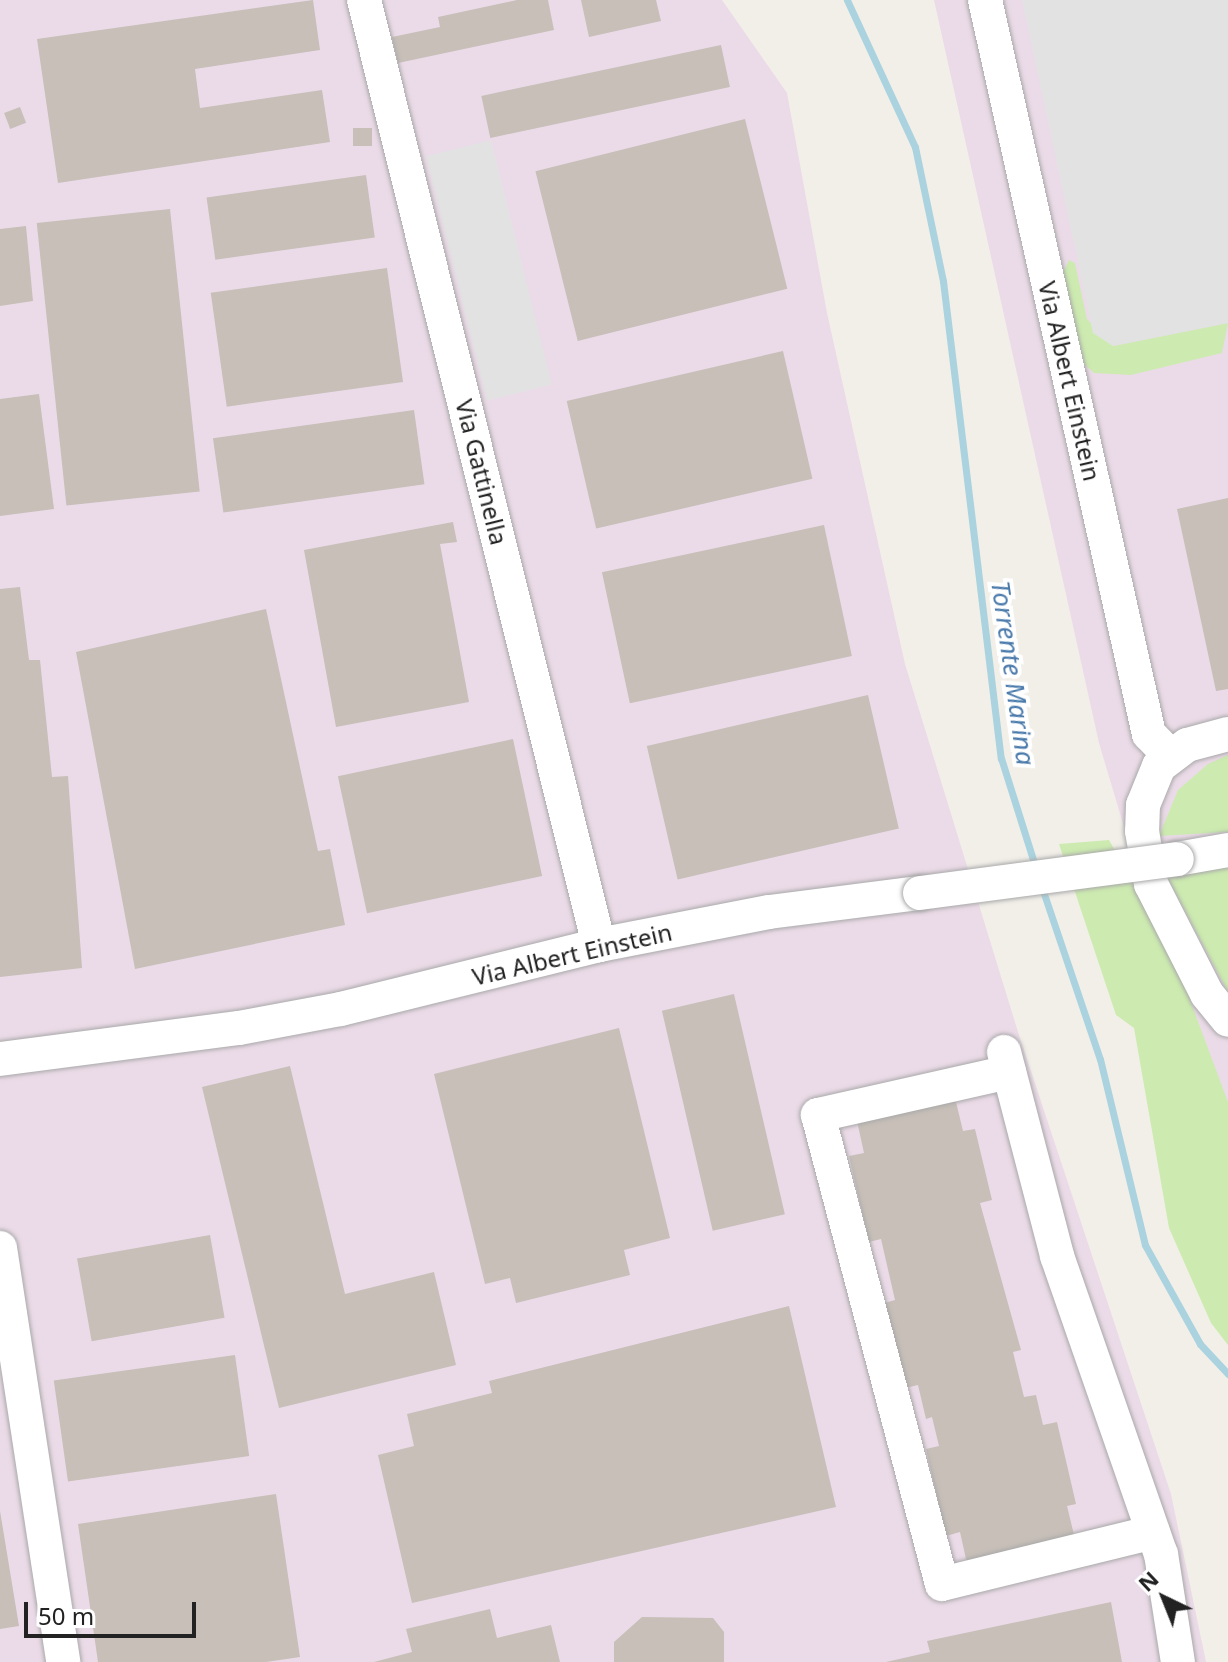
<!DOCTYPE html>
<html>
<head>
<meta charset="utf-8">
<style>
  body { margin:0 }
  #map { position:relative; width:1228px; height:1662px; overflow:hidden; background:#f2efe9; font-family:"Noto Sans",sans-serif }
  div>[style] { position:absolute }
  .industrial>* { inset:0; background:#ebdbe8 }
  .grass>* { inset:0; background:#cdebb0 }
  .parking>* { inset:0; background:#e2e2e2; transform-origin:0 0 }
  .stream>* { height:7px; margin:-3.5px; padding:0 3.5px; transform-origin:3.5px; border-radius:3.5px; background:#aad3df }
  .building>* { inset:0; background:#c7bfb8; transform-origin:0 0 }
  .roads { filter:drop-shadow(0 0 2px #a9a9a9) drop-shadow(0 0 2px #a9a9a9) }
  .minor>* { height:34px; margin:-17px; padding:0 17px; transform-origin:17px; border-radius:17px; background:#fff }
  .bridges { filter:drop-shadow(0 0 2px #a9a9a9) drop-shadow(0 0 2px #a9a9a9) }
  .minor-bridge>* { height:34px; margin:-17px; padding:0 17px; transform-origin:17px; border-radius:17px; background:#fff }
  span { translate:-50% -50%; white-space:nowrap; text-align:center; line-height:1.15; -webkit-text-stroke:8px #fff; paint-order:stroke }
  .street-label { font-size:24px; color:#222 }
  .water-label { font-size:26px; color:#4a7aab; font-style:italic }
  .north { position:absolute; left:1124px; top:1558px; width:80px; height:80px; -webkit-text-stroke:6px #fff; paint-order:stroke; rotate:317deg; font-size:22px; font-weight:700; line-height:32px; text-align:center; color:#222 }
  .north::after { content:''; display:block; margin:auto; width:28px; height:36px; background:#222; clip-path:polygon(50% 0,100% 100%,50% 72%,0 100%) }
  .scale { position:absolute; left:24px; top:1602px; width:172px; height:36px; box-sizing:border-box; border:4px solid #222; border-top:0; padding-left:10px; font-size:24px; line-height:28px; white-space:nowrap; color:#222; -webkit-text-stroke:6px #fff; paint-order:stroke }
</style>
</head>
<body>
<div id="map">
  <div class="industrial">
    <i style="clip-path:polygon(0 0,722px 0,787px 93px,827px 313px,905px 664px,1018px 1032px,1171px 1494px,1206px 1662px,0 1662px)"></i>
    <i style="clip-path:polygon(934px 0,1228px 0,1228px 1123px,1167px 971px,1099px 743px)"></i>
  </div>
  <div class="grass">
    <i style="clip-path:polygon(1069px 260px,1075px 263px,1087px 319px,1113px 346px,1228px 323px,1222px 353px,1131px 375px,1094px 373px,1084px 364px,1062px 274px)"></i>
    <i style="clip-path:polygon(1228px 755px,1228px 832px,1159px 836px,1178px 790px,1208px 764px)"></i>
    <i style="clip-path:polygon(1109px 840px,1174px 957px,1228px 1102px,1228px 1345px,1211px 1323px,1169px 1228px,1134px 1028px,1116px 1015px,1059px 844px)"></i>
    <i style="clip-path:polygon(1228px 865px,1228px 992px,1166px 875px)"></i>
  </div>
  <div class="parking">
    <i style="clip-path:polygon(1022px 0,1228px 0,1228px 323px,1113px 346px,1093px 333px)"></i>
    <i style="left:491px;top:140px;width:252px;height:67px;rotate:76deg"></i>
  </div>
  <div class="stream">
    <i style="left:847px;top:0;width:162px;rotate:65.2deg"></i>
    <i style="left:915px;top:147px;width:137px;rotate:78.2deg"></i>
    <i style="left:943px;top:281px;width:481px;rotate:83.1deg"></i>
    <i style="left:1001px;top:758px;width:116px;rotate:72.5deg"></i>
    <i style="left:1041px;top:885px;width:184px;rotate:71.3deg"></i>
    <i style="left:1100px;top:1059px;width:191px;rotate:76.4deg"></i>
    <i style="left:1145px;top:1245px;width:113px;rotate:60.9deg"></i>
    <i style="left:1200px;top:1344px;width:41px;rotate:47deg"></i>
  </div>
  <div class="building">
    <i style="clip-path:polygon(313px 0,320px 50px,195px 69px,200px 108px,322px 90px,330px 142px,58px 183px,37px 39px)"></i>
    <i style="clip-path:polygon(517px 0,548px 0,554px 30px,398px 63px,392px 37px,440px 27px,438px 17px)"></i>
    <i style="clip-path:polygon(581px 0,656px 0,661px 21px,589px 37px)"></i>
    <i style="left:721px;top:45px;width:43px;height:245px;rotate:78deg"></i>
    <i style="left:20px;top:107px;width:17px;height:17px;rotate:69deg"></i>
    <i style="left:745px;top:119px;width:175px;height:216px;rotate:76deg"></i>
    <i style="left:353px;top:128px;width:19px;height:18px"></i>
    <i style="left:366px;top:175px;width:63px;height:161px;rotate:82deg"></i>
    <i style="left:170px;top:209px;width:284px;height:134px;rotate:84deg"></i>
    <i style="clip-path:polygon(26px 226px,33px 301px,0 306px,0 229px)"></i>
    <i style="left:387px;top:268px;width:115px;height:178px;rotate:82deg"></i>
    <i style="left:783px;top:351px;width:131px;height:222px;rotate:77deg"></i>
    <i style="clip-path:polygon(39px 394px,54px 509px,0 516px,0 399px)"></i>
    <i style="left:414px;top:410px;width:75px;height:203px;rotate:82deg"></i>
    <i style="clip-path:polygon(1228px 498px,1228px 689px,1216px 691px,1177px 509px)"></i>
    <i style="clip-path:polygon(453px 522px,457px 542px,440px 544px,469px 702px,336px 727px,304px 550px)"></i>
    <i style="left:824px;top:525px;width:134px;height:227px;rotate:78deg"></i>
    <i style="clip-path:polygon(20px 587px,29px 660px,40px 660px,52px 777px,68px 776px,82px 968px,0 977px,0 589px)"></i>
    <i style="clip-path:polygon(266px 609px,318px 851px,330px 849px,345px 925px,135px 969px,76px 652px)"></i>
    <i style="left:868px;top:695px;width:137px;height:227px;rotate:77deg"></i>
    <i style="left:513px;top:739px;width:140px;height:179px;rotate:78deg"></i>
    <i style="left:734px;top:994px;width:226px;height:74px;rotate:77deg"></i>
    <i style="clip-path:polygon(619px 1028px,670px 1238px,624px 1250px,630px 1275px,516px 1303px,510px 1278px,485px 1284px,434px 1074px)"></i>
    <i style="clip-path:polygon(290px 1066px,345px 1294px,434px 1272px,456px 1365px,279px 1408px,202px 1087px)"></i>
    <i style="clip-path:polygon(955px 1098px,963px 1131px,975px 1129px,992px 1200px,980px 1203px,1021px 1350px,1013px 1352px,1024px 1397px,1036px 1395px,1043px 1425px,1057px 1422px,1076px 1504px,1067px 1506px,1076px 1543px,968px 1568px,960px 1532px,946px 1536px,926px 1449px,939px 1446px,932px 1417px,926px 1419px,918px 1385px,901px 1389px,881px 1304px,895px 1300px,881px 1239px,869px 1242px,849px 1156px,864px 1153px,857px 1121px)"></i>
    <i style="left:210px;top:1235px;width:84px;height:135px;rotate:80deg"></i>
    <i style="clip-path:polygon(789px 1306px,836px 1507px,412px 1603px,378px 1455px,414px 1446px,407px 1414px,492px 1393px,489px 1381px)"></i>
    <i style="left:235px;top:1355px;width:102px;height:183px;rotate:82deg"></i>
    <i style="clip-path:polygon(276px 1494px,300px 1657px,266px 1662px,98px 1662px,78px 1524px)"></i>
    <i style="clip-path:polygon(0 1511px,19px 1626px,0 1629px)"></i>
    <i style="clip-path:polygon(1111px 1602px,1122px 1662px,886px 1662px,930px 1652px,927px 1641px)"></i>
    <i style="clip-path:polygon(490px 1609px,497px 1638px,551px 1625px,560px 1662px,374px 1662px,412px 1652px,406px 1629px)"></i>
    <i style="clip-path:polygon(642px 1617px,713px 1618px,724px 1632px,724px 1662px,614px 1662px,614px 1642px)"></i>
  </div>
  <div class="roads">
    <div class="minor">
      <i style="left:364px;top:0;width:974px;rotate:76.04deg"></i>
      <i style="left:985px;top:0;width:752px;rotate:77.41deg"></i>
      <i style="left:1149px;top:734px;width:29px;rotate:46deg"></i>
      <i style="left:1228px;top:734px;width:42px;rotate:165deg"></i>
      <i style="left:1187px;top:745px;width:35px;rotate:143deg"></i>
      <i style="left:1159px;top:766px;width:42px;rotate:112.3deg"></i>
      <i style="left:1143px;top:805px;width:26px;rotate:92deg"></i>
      <i style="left:1142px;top:831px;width:54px;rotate:80.4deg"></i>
      <i style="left:1151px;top:884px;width:123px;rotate:63deg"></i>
      <i style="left:1207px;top:994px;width:33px;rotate:51deg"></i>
      <i style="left:1177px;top:859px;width:52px;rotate:-10deg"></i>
      <i style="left:1004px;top:1052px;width:211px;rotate:75.4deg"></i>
      <i style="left:1057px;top:1256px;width:316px;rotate:70.8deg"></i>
      <i style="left:1161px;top:1554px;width:109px;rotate:81.1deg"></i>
      <i style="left:0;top:1059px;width:241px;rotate:-7.4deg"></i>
      <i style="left:239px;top:1028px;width:104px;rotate:-10.6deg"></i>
      <i style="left:341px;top:1009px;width:266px;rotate:-13.9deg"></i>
      <i style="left:599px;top:945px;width:173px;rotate:-11deg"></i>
      <i style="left:769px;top:912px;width:152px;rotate:-7.2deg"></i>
      <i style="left:1009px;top:1072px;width:196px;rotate:167.3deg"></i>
      <i style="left:818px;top:1115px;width:485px;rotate:75.2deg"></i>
      <i style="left:942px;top:1584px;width:217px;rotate:-13.8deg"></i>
      <i style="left:0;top:1248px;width:419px;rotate:81.3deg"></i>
    </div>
  </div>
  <div class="bridges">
    <div class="minor-bridge">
      <i style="left:920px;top:893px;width:259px;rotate:-7.5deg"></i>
    </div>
  </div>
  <div class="street-label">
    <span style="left:1070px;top:381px;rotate:77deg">Via Albert Einstein</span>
    <span style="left:482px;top:472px;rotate:76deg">Via Gattinella</span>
    <span style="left:572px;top:954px;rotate:-13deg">Via Albert Einstein</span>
  </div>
  <div class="water-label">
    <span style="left:1013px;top:673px;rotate:82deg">Torrente Marina</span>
  </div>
  <div class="north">N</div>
  <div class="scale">50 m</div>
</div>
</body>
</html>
